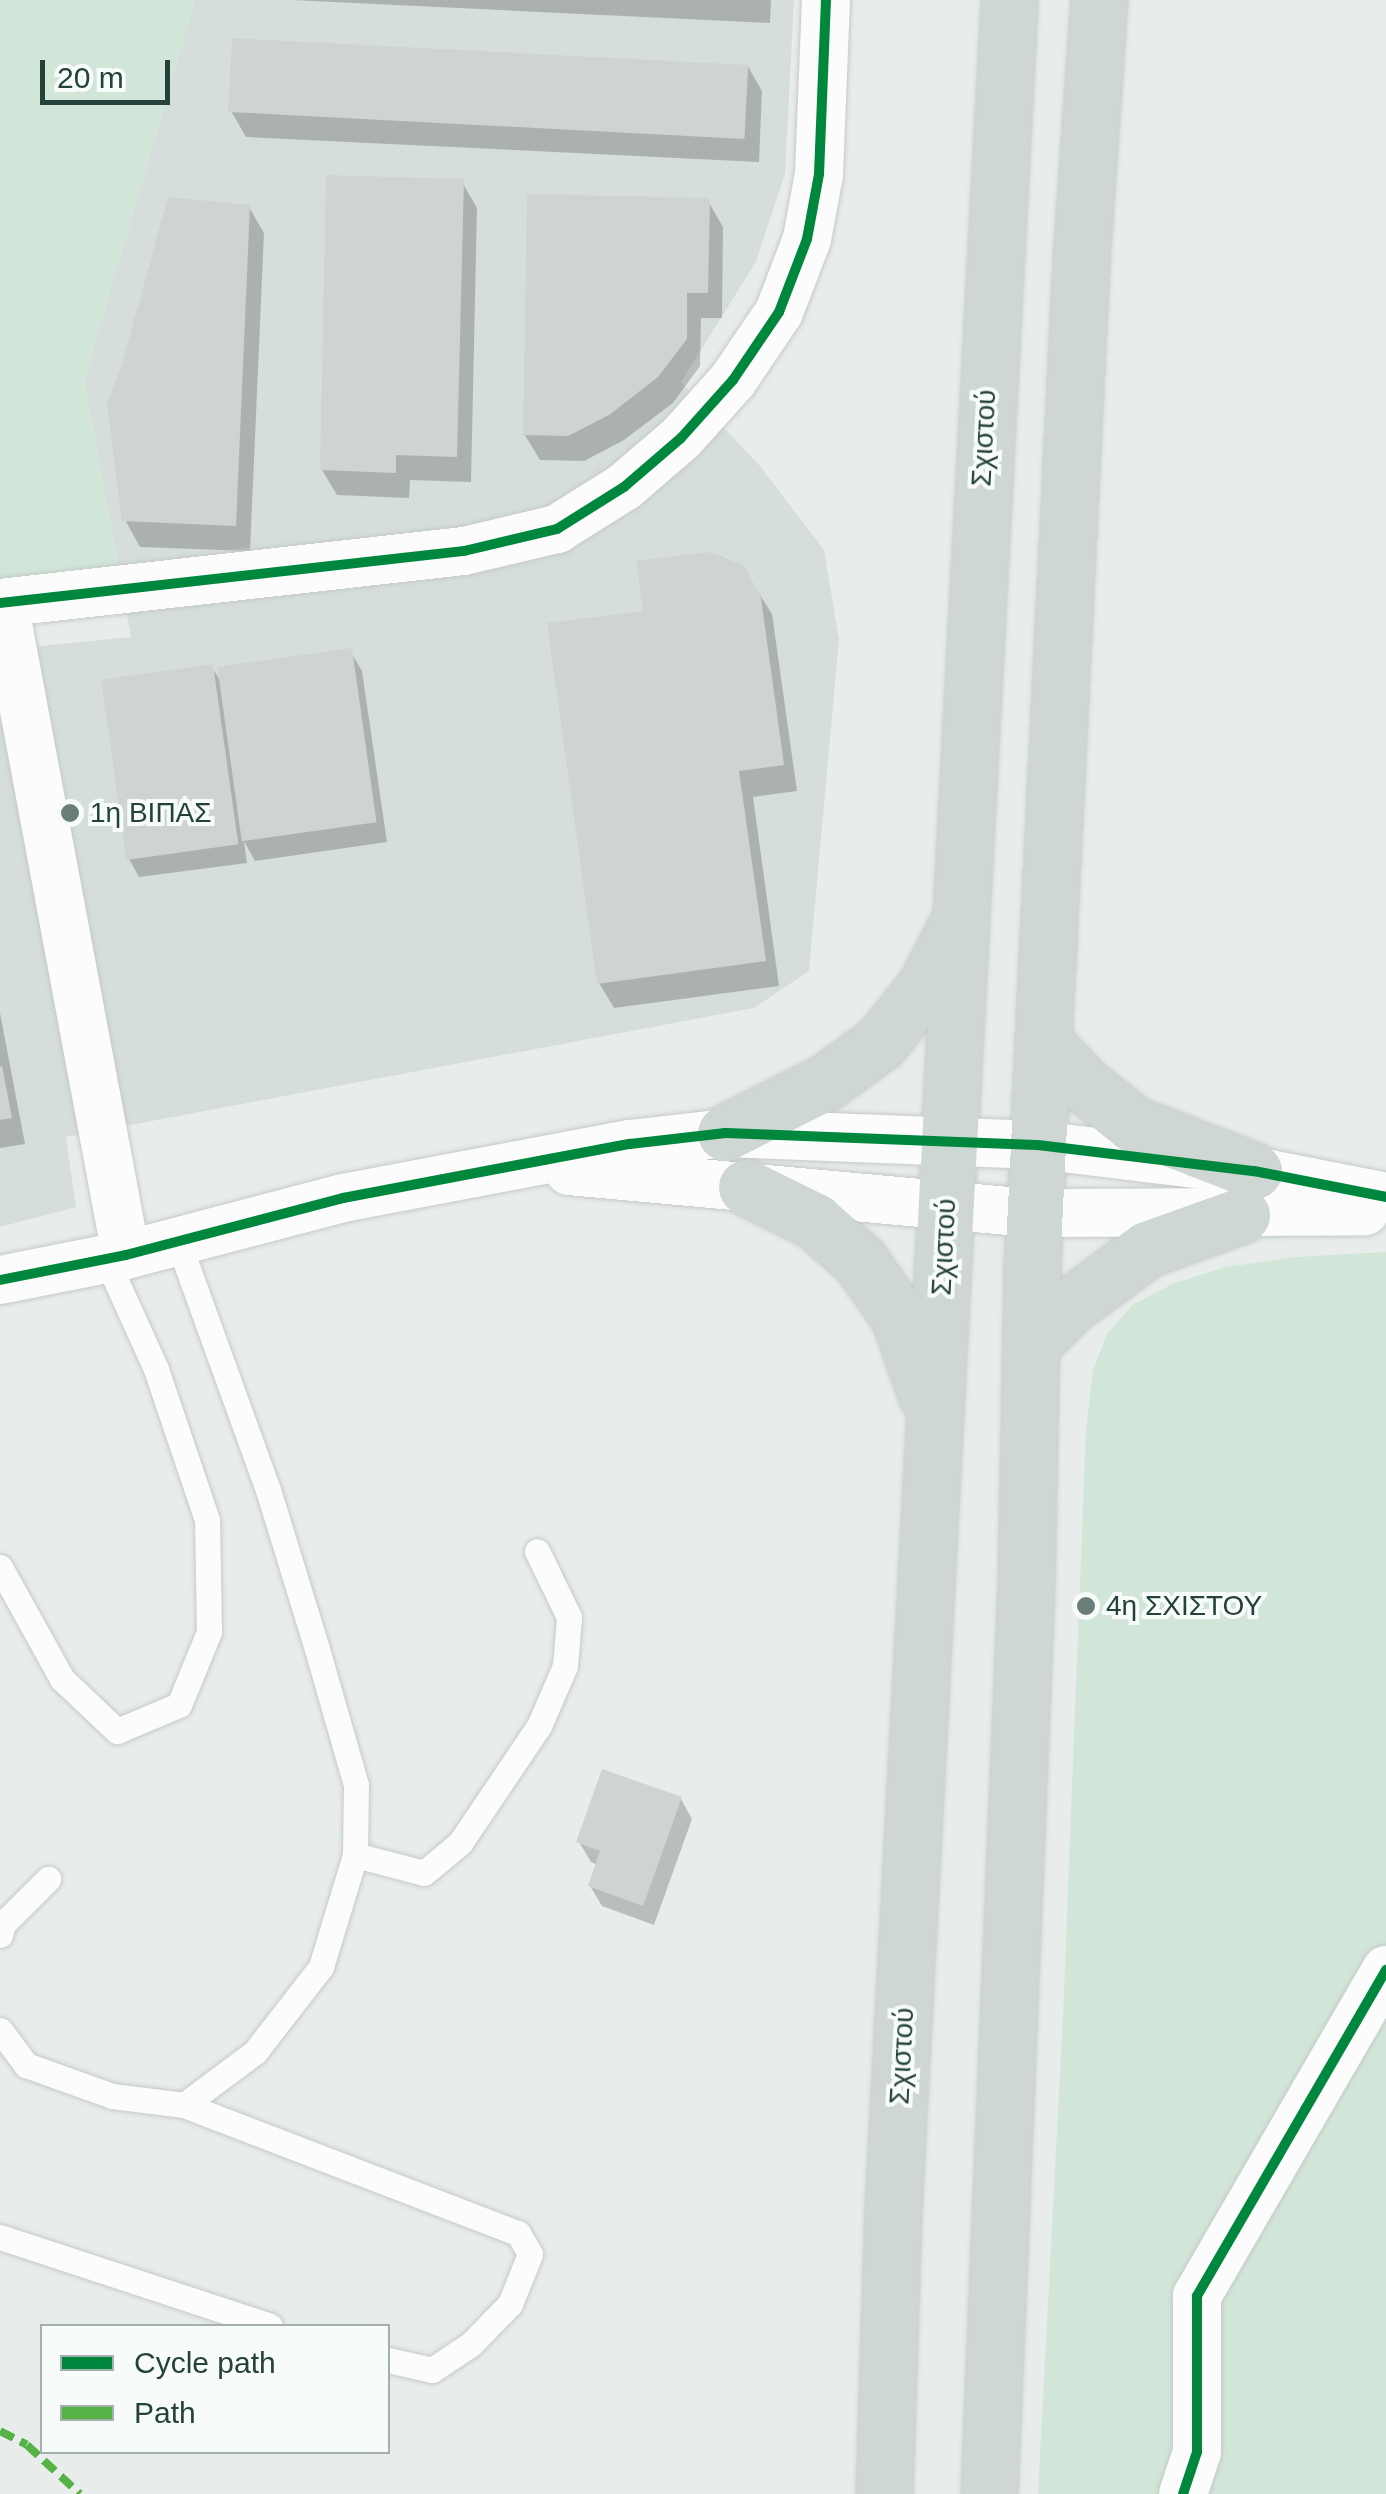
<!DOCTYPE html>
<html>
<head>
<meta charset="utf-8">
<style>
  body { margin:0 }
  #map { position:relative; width:1386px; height:2494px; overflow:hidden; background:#e8edeb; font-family:Arial,sans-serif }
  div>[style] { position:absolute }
  .built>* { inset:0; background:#d6dedb }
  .green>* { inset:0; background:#d1e6d8 }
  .shadow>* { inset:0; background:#0003 }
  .building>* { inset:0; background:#cfd4d2; transform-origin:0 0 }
  .roads { filter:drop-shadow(0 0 2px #c5cac8) drop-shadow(0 0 2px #c5cac8) }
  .lane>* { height:25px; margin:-12.5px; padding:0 12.5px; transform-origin:12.5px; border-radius:12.5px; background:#fcfcfc }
  .street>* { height:48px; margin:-24px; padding:0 24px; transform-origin:24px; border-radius:24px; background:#fcfcfc }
  .primary>* { height:55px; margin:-27.5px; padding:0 27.5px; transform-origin:27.5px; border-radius:27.5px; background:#cfd7d5 }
  .quiet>* { height:8px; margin-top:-4px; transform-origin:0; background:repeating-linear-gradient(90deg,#55b346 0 15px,transparent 0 23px) }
  .cycleway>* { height:10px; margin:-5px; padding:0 5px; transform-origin:5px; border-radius:5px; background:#00873e }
  .dots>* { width:28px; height:28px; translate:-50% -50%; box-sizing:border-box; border:5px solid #f7fbf9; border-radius:50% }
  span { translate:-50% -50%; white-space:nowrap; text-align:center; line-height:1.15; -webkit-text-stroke:8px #f7fbf9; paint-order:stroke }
  .street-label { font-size:28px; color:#24423a }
  .poi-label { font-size:28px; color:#24423a }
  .left { translate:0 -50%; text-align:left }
  .legend { position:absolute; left:40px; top:2324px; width:350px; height:130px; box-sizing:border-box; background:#f7fbf9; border:2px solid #a3b1ad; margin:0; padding:12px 18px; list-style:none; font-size:30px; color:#24423a }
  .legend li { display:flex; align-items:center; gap:20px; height:50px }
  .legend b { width:50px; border:2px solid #a3b1ad }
  .scale { position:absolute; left:40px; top:60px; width:130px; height:45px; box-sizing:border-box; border:5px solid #24423a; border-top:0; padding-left:12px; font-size:30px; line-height:35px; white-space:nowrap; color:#24423a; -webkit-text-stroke:8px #f7fbf9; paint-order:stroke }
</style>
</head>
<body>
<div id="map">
  <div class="built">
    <i style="clip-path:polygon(195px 0,794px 0,785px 174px,756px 262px,681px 382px,760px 466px,824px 550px,839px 640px,809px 971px,754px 1008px,66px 1137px,76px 1207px,0 1227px,0 650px,131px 637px,84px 380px)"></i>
  </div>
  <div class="green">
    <i style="clip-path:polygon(0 0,195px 0,84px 380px,118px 566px,0 579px)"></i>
    <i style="clip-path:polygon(1386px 1252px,1386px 2494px,1038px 2494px,1063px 2016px,1086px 1429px,1093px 1370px,1107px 1334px,1132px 1305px,1172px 1284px,1226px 1267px,1296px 1257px)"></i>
  </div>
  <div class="shadow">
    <i style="clip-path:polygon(292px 0,771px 0,770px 23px)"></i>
    <i style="clip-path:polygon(747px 65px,762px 91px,759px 162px,246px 137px,231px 111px)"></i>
    <i style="clip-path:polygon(462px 182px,477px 208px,471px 482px,410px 480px,409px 498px,337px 495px,322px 470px)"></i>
    <i style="clip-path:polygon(708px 201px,723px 227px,722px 318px,701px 318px,700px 366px,673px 403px,624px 440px,584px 461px,540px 460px,525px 435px)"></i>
    <i style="clip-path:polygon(249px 207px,264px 233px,250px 551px,140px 547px,125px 520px)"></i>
    <i style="clip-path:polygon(720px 556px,742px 567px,772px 614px,797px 791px,753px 797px,779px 986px,614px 1008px,599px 983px,646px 613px,639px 563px)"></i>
    <i style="clip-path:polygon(350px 651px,362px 671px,387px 842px,255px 861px,244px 841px,247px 863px,139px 877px,128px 857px,212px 667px,222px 684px)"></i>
    <i style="clip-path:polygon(0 1013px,25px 1144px,0 1148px)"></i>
    <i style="clip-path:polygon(681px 1799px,692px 1819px,654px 1925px,602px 1906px,590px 1886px,598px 1865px,591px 1862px,579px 1842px)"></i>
  </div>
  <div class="building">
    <i style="left:232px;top:38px;width:517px;height:74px;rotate:3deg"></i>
    <i style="clip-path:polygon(326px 175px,464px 179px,457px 457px,396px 455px,396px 473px,320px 470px)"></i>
    <i style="clip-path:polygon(527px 194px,710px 198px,708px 293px,687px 293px,687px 339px,658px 377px,609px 415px,568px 436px,523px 435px)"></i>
    <i style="clip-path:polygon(168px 197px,250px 205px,236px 526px,122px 521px,107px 402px,120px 371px)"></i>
    <i style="clip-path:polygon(708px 552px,744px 565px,761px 598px,784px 765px,739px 771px,766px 961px,597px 984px,547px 623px,643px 611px,636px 561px)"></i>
    <i style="left:352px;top:648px;width:176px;height:136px;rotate:82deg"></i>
    <i style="left:213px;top:664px;width:182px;height:113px;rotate:82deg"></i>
    <i style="clip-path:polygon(2px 1066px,12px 1118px,0 1120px,0 1067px)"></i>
    <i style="clip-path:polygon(602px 1769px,682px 1797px,643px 1906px,588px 1886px,600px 1851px,576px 1842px)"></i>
  </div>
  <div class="roads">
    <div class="lane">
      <i style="left:0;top:1567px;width:128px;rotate:61deg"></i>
      <i style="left:62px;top:1679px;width:76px;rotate:43.4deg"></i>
      <i style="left:117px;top:1731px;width:67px;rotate:-22.8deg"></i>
      <i style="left:179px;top:1705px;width:79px;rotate:-67.7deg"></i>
      <i style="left:209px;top:1632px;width:112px;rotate:-91deg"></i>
      <i style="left:207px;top:1520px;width:159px;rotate:-108.7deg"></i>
      <i style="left:156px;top:1369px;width:121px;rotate:-114.4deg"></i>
      <i style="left:355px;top:1855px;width:71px;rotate:14.6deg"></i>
      <i style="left:424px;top:1873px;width:47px;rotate:-39.8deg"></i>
      <i style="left:460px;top:1843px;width:141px;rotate:-56deg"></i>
      <i style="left:539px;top:1726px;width:65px;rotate:-66.6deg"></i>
      <i style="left:565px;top:1666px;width:49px;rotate:-85.3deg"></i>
      <i style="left:569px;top:1617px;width:73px;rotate:-115.9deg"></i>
      <i style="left:0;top:1935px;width:11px;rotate:-75deg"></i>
      <i style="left:3px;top:1924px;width:64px;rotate:-45deg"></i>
      <i style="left:0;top:2030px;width:44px;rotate:53.4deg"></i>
      <i style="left:26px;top:2065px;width:91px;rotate:19.8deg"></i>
      <i style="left:112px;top:2096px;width:73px;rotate:7.1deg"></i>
      <i style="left:184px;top:2105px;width:89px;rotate:-36.7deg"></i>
      <i style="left:255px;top:2052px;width:108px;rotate:-52.2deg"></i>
      <i style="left:321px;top:1967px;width:117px;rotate:-73.1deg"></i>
      <i style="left:355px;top:1855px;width:70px;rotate:-89.2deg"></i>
      <i style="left:356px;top:1785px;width:141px;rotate:-106deg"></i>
      <i style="left:317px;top:1649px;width:166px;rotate:-107.1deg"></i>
      <i style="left:268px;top:1490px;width:264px;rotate:-109.9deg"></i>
      <i style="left:184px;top:2105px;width:358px;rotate:21deg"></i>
      <i style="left:518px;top:2233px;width:24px;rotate:60deg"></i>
      <i style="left:530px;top:2254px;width:54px;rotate:111.8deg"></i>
      <i style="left:510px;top:2304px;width:56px;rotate:134.3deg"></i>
      <i style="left:471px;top:2344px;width:47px;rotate:146.3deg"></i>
      <i style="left:432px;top:2370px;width:45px;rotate:-167.2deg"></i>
      <i style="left:0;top:2237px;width:284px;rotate:18.2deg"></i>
    </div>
    <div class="street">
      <i style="left:0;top:603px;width:467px;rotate:-6.4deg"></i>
      <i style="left:464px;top:551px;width:96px;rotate:-13.3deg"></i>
      <i style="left:557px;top:529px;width:79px;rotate:-32.1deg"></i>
      <i style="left:624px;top:487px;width:75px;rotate:-40.7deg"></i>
      <i style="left:681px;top:438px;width:78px;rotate:-48.1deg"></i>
      <i style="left:733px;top:380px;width:82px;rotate:-55.9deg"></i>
      <i style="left:779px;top:312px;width:78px;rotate:-69deg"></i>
      <i style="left:807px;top:239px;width:66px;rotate:-79.5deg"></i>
      <i style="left:819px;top:174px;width:174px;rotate:-87.7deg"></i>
      <i style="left:4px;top:603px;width:663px;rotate:79.4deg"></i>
      <i style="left:569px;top:1171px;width:468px;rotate:5.2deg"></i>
      <i style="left:1035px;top:1213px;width:330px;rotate:-0.3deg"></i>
      <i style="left:0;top:1280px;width:128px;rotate:-11.2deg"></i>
      <i style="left:126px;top:1255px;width:224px;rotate:-14.7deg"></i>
      <i style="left:343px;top:1198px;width:292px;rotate:-10.7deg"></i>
      <i style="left:630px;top:1144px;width:96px;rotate:-6.6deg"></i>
      <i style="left:725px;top:1133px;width:313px;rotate:2.2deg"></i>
      <i style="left:1038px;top:1145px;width:218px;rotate:6.9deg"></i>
      <i style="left:1254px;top:1171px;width:135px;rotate:11.1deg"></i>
      <i style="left:1183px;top:2494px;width:44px;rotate:-71.6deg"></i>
      <i style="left:1197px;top:2452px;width:156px;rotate:-90deg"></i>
      <i style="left:1197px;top:2296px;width:377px;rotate:-59.9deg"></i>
    </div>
    <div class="primary">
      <i style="left:1043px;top:1041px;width:57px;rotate:47.1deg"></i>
      <i style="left:1082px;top:1083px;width:65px;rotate:38.8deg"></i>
      <i style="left:1133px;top:1124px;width:130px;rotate:21.2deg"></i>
      <i style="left:725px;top:1133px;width:113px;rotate:-26.8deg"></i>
      <i style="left:826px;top:1082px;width:67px;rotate:-35.8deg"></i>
      <i style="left:880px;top:1043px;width:72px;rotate:-51.2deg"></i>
      <i style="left:925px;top:987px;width:65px;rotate:-62.7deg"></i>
      <i style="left:746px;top:1187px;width:77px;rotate:26.2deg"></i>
      <i style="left:815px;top:1221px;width:60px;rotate:41.6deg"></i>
      <i style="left:860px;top:1261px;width:68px;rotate:55.1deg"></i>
      <i style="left:899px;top:1317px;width:82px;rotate:70.7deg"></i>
      <i style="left:1031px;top:1345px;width:55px;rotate:-45deg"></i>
      <i style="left:1070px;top:1306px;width:96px;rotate:-36.5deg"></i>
      <i style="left:1147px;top:1249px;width:101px;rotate:-19.7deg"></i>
      <i style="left:884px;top:2494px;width:285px;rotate:-88.2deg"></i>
      <i style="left:893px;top:2209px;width:2212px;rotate:-86.99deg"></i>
      <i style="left:989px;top:2494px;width:909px;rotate:-87.67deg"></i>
      <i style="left:1026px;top:1586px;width:318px;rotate:-88.9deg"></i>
      <i style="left:1032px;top:1268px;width:1007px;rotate:-87.21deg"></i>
      <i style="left:1081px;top:262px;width:263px;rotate:-86.1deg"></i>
    </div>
  </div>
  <div class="quiet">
    <i style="left:0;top:2431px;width:30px;rotate:27deg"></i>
    <i style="left:27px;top:2445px;width:72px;rotate:42.8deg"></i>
  </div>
  <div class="cycleway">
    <i style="left:0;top:603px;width:467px;rotate:-6.4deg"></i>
    <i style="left:464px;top:551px;width:96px;rotate:-13.3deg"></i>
    <i style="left:557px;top:529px;width:79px;rotate:-32.1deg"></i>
    <i style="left:624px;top:487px;width:75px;rotate:-40.7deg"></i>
    <i style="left:681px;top:438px;width:78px;rotate:-48.1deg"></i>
    <i style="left:733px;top:380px;width:82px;rotate:-55.9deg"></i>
    <i style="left:779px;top:312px;width:78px;rotate:-69deg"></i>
    <i style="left:807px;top:239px;width:66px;rotate:-79.5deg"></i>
    <i style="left:819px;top:174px;width:174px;rotate:-87.7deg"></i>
    <i style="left:0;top:1280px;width:128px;rotate:-11.2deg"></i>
    <i style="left:126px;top:1255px;width:224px;rotate:-14.7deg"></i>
    <i style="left:343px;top:1198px;width:292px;rotate:-10.7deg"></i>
    <i style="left:630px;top:1144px;width:96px;rotate:-6.6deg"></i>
    <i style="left:725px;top:1133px;width:313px;rotate:2.2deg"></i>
    <i style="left:1038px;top:1145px;width:218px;rotate:6.9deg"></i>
    <i style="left:1254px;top:1171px;width:135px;rotate:11.1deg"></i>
    <i style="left:1183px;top:2494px;width:44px;rotate:-71.6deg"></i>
    <i style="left:1197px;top:2452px;width:156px;rotate:-90deg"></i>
    <i style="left:1197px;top:2296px;width:377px;rotate:-59.9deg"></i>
  </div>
  <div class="dots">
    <i style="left:70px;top:813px;background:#697e78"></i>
    <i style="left:1086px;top:1606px;background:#697e78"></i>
  </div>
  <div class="street-label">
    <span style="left:984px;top:438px;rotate:-87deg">Σχιστού</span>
    <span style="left:944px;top:1247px;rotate:-87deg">Σχιστού</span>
    <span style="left:902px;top:2056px;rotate:-87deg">Σχιστού</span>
  </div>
  <div class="poi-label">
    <span class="left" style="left:90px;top:813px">1η ΒΙΠΑΣ</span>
    <span class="left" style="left:1106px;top:1606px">4η ΣΧΙΣΤΟΥ</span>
  </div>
  <ul class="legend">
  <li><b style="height:12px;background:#00873e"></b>Cycle path</li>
  <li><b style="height:12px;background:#55b346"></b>Path</li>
  </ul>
  <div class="scale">20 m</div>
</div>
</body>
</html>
